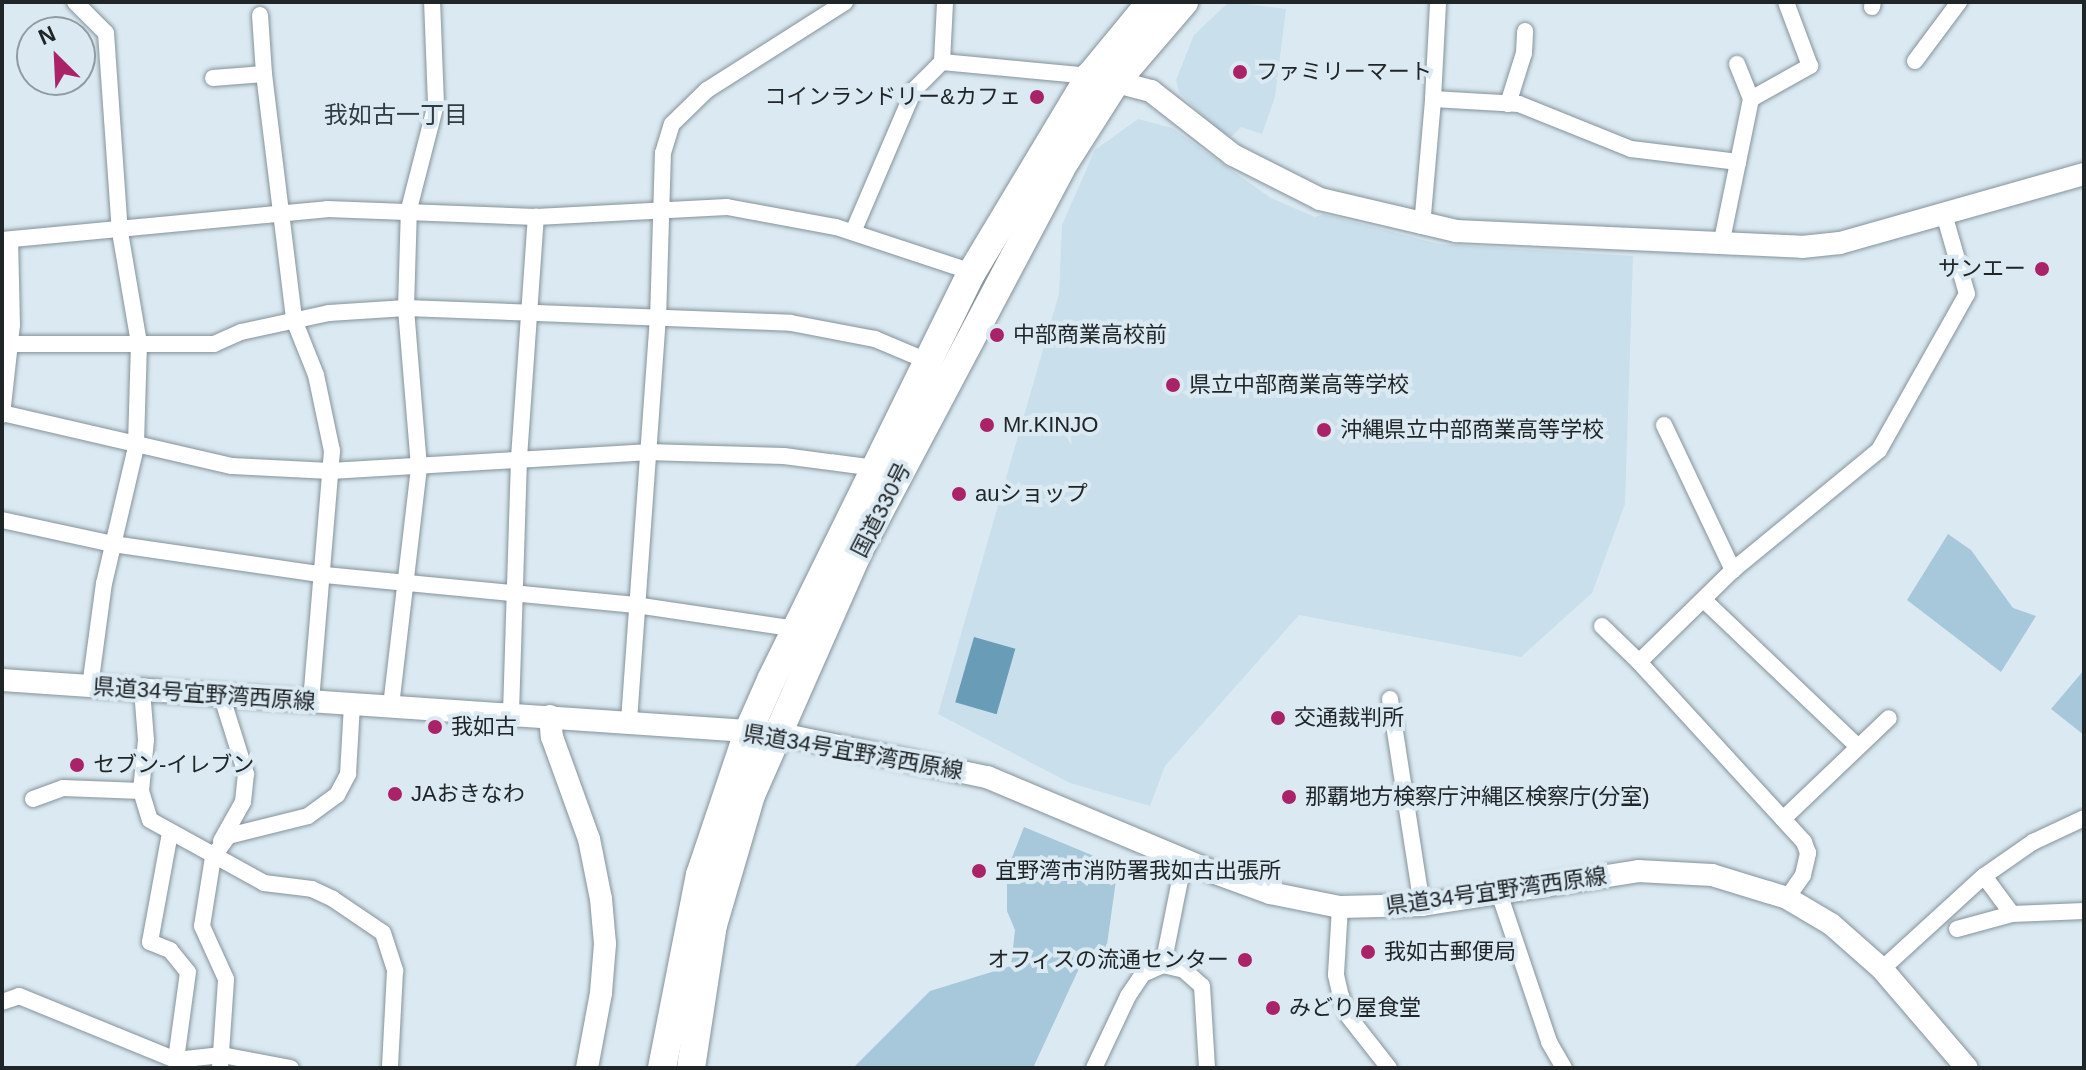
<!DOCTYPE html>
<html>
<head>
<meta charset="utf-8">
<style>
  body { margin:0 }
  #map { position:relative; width:2086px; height:1070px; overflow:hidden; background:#dbeaf2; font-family:Arial,"Noto Sans JP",sans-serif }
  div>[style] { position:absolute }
  .built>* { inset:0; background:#c9dfeb }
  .green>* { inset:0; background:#a7c8da }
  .water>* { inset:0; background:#689cb7; transform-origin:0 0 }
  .roads { filter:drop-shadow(0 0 2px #85929a) drop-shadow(0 0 2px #85929a) }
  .street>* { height:16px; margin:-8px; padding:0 8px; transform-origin:8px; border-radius:8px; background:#fff }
  .secondary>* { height:22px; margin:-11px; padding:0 11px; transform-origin:11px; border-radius:11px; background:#fff }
  .highway>* { height:28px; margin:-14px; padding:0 14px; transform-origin:14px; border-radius:14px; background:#fff }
  .dots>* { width:22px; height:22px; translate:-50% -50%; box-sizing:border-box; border:4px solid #dbeaf2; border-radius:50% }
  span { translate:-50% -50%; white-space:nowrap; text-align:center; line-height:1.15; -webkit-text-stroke:8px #dbeaf2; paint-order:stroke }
  .poi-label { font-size:22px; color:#202528 }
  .left { translate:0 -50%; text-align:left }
  .right { translate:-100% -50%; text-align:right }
  .street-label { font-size:22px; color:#202528 }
  .neighbourhood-label { font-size:24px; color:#303c42 }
  .frame { position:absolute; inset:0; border:4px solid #202528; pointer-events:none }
  .north { position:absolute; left:16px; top:16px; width:80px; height:80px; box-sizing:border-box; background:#dbeaf2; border:2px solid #909ba1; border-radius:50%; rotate:336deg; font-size:22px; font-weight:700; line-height:32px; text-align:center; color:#202528 }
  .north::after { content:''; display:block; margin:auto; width:28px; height:36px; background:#aa2369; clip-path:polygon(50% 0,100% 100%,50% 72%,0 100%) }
</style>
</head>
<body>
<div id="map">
  <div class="built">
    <i style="clip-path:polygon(1229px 2px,1286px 9px,1275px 97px,1262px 134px,1241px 127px,1232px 136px,1220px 133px,1179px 92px,1176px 80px,1194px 35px)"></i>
    <i style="clip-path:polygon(1138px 119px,1172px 128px,1271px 198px,1315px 217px,1323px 214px,1439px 244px,1633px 256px,1625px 504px,1592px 593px,1521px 657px,1299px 615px,1165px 766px,1150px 806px,1070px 783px,938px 714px,1059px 294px,1062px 225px,1095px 150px)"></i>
  </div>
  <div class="green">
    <i style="clip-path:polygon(1948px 534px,1971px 550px,2013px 608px,2036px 616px,2001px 672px,1907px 600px)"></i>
    <i style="clip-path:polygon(2084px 670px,2084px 735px,2051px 709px)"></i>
    <i style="clip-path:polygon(1024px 827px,1118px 866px,1104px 966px,1082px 962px,1033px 1068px,853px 1068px,930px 991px,1011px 966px,1015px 930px,1007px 911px,1007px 870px)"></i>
  </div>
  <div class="water">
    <i style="left:974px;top:637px;width:43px;height:68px;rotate:16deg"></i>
  </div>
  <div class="roads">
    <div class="street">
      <i style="left:75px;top:2px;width:44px;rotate:45deg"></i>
      <i style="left:106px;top:33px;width:199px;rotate:86deg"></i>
      <i style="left:120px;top:232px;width:113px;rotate:80.3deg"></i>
      <i style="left:139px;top:343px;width:104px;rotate:91.7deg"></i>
      <i style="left:136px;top:447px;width:140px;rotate:103.2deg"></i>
      <i style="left:104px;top:583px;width:104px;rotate:97.7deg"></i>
      <i style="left:1872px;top:7px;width:5px;rotate:-79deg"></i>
      <i style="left:260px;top:15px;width:59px;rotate:86.1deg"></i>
      <i style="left:1915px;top:61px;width:74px;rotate:-53.3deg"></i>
      <i style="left:942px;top:62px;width:149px;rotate:5.4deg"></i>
      <i style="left:1737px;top:64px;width:38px;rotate:68deg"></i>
      <i style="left:213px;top:78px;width:51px;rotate:-4.5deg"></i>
      <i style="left:264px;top:74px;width:248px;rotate:83deg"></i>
      <i style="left:294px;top:320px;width:59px;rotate:68.2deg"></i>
      <i style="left:316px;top:375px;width:78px;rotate:78.1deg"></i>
      <i style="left:332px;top:451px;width:251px;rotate:94.8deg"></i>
      <i style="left:1433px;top:99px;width:97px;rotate:-87deg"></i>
      <i style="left:1508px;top:104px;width:53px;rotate:-72.6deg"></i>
      <i style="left:1524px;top:53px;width:22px;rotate:-87deg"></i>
      <i style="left:1422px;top:226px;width:127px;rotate:-85deg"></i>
      <i style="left:1433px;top:99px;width:86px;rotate:3.3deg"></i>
      <i style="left:1519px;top:104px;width:121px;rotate:21.9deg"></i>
      <i style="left:1631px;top:149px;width:108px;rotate:6.9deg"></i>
      <i style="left:853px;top:232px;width:155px;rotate:-66.8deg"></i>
      <i style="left:914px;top:90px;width:40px;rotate:-45deg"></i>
      <i style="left:942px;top:62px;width:60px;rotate:-87.1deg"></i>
      <i style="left:2px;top:240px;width:326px;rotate:-5.4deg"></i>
      <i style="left:327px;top:209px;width:209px;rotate:2.2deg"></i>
      <i style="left:536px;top:217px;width:191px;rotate:-3deg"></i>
      <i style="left:727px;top:207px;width:111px;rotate:10.4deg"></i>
      <i style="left:836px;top:227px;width:143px;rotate:18.3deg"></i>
      <i style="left:1721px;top:245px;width:149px;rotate:-78.4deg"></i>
      <i style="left:1751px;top:99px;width:68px;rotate:-29.2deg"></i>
      <i style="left:1810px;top:66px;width:68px;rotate:-110.6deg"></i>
      <i style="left:2px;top:344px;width:212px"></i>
      <i style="left:214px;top:344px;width:30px;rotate:-24deg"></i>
      <i style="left:241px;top:332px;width:90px;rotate:-12.2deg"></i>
      <i style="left:329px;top:313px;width:77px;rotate:-3.7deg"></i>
      <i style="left:406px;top:308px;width:385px;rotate:2.2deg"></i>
      <i style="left:791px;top:323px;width:86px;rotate:10.8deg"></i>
      <i style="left:875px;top:339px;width:56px;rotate:22.9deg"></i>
      <i style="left:2px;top:413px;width:236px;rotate:13deg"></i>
      <i style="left:232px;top:466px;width:98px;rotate:2.9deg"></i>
      <i style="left:330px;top:471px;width:317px;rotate:-3.4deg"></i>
      <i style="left:646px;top:452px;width:138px;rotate:1.7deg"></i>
      <i style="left:784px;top:456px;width:92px;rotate:7.5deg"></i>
      <i style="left:2px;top:415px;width:91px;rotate:-83.7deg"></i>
      <i style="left:12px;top:325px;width:85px;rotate:-91.3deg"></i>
      <i style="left:1664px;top:425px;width:161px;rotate:64.6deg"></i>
      <i style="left:2px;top:520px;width:114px;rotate:12.2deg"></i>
      <i style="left:113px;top:544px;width:214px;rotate:8.3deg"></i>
      <i style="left:325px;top:575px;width:312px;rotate:5.5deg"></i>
      <i style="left:636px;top:605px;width:162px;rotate:8.5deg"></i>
      <i style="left:1706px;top:602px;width:207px;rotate:43.6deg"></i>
      <i style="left:1602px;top:626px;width:52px;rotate:44.2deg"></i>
      <i style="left:142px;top:690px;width:50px;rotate:85.4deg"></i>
      <i style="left:146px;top:740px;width:51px;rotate:95.6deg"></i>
      <i style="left:141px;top:791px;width:30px;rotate:73deg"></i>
      <i style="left:150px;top:820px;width:130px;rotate:28.9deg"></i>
      <i style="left:264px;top:883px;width:48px;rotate:7.1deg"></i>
      <i style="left:312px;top:889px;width:23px;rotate:25deg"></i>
      <i style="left:333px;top:899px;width:60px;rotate:34.2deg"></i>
      <i style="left:383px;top:933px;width:40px;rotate:72deg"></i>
      <i style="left:395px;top:971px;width:97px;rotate:93deg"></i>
      <i style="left:1390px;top:699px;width:208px;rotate:81.2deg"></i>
      <i style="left:391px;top:706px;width:241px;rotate:-83.3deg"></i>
      <i style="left:419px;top:467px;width:160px;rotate:-94.7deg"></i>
      <i style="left:406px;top:308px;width:99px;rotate:-88.3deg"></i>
      <i style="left:409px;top:209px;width:108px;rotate:-75.6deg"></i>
      <i style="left:436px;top:104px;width:102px;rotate:-92.2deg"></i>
      <i style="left:511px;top:713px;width:255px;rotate:-88.2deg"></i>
      <i style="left:519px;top:458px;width:242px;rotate:-86deg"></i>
      <i style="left:629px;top:721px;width:402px;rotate:-85.9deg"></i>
      <i style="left:658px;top:320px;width:167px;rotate:-88.3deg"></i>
      <i style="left:663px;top:153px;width:30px;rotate:-73deg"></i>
      <i style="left:672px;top:124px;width:49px;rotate:-44.2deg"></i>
      <i style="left:707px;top:90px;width:164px;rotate:-32.5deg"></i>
      <i style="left:33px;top:799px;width:32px;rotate:-20deg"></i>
      <i style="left:63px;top:788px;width:78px;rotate:2.2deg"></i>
      <i style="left:1783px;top:819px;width:146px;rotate:-43.6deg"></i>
      <i style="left:170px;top:833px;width:111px;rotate:100.4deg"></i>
      <i style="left:150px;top:942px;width:22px;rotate:22deg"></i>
      <i style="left:170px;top:950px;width:28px;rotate:51deg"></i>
      <i style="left:188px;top:972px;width:89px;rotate:97.8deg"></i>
      <i style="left:176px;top:1060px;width:46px;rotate:-6.2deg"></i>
      <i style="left:222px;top:1055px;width:70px;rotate:10.7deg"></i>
      <i style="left:221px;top:841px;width:45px;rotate:-60.6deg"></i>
      <i style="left:243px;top:802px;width:28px;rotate:-84deg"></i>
      <i style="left:246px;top:774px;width:84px;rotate:-107.4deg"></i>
      <i style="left:1984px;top:876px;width:47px;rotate:53.6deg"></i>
      <i style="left:1499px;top:893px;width:157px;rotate:71.4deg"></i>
      <i style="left:1549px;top:1042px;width:30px;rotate:60deg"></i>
      <i style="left:1787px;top:898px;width:28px;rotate:-55deg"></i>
      <i style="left:1803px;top:875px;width:23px;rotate:-77deg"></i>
      <i style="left:1808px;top:853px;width:12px;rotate:-110deg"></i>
      <i style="left:1804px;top:842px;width:244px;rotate:-132.5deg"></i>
      <i style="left:1639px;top:662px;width:132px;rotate:-44.4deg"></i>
      <i style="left:1733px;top:570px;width:189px;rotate:-39.4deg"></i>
      <i style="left:1879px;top:450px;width:179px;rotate:-60.6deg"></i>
      <i style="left:1967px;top:294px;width:83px;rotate:-106deg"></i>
      <i style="left:1340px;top:907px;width:68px;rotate:93.4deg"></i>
      <i style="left:1336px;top:975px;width:22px;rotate:77deg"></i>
      <i style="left:1341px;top:996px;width:22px;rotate:69deg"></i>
      <i style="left:1349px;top:1017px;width:65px;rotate:51.9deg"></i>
      <i style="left:1957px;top:929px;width:57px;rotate:-15.3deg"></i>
      <i style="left:2012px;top:914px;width:72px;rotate:-2.4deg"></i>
      <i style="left:1163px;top:965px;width:107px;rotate:-78.7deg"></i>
      <i style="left:1882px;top:969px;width:138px;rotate:-42.4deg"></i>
      <i style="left:1984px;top:876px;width:60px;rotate:-34.8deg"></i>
      <i style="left:2033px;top:842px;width:56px;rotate:-25.2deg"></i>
      <i style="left:2px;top:1002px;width:18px;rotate:-19deg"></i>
      <i style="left:19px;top:996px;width:170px;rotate:22.2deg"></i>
      <i style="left:220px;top:1068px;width:89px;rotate:-86.1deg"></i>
      <i style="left:226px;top:979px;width:58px;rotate:-114.4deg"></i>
      <i style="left:202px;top:926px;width:70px;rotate:-80.9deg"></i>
      <i style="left:213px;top:857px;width:26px;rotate:-54deg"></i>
      <i style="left:228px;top:836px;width:82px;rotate:-14deg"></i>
      <i style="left:308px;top:816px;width:36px;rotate:-36deg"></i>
      <i style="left:337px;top:795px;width:24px;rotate:-62deg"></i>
      <i style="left:348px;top:774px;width:70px;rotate:-86.7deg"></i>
      <i style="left:1094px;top:1068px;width:80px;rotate:-64.7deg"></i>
      <i style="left:1128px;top:996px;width:27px;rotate:-56deg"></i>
      <i style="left:1143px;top:974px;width:22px;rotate:-24deg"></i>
      <i style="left:1163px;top:965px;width:22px;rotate:13deg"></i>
      <i style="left:1184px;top:970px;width:24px;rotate:42deg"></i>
      <i style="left:1202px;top:986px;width:82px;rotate:86.5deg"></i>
    </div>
    <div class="secondary">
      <i style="left:1102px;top:78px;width:51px;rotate:14.9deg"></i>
      <i style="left:1151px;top:91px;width:104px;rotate:38deg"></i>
      <i style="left:1233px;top:155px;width:97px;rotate:26.8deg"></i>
      <i style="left:1320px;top:199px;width:140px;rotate:13.2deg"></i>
      <i style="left:1456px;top:231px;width:346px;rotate:2.6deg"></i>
      <i style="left:1802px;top:247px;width:38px;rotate:-6deg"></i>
      <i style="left:1840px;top:243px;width:254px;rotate:-15.8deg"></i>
      <i style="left:2px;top:680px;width:776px;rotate:3.92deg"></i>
      <i style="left:776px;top:733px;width:216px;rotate:11.8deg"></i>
      <i style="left:987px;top:777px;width:247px;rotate:22.8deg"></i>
      <i style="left:1215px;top:873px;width:59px;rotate:20deg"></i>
      <i style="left:1270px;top:893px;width:71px;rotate:11.3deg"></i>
      <i style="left:1340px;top:907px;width:82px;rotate:-1.4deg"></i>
      <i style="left:1422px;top:905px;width:219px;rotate:-8.9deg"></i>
      <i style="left:1638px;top:871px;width:74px;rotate:3.1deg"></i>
      <i style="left:1712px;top:875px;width:78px;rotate:17deg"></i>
      <i style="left:1787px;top:898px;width:51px;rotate:30.6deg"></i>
      <i style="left:1831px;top:924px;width:68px;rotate:41.4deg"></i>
      <i style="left:1882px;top:969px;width:130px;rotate:49.4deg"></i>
      <i style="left:550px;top:716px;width:21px;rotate:85deg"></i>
      <i style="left:552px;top:737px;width:109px;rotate:70.1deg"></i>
      <i style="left:589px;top:839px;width:61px;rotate:78.7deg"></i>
      <i style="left:601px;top:899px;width:45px;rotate:84.9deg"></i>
      <i style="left:605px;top:944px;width:49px;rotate:94.7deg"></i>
      <i style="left:601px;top:993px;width:76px;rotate:100.6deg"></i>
    </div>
    <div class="highway">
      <i style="left:662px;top:1068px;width:197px;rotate:-78.9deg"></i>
      <i style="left:700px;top:875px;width:151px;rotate:-71.4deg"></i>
      <i style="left:748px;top:732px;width:57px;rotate:-66.1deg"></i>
      <i style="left:771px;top:680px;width:455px;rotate:-63.8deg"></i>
      <i style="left:972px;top:272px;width:229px;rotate:-59deg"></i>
      <i style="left:1090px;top:76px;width:96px;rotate:-50.5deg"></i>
      <i style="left:691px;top:1068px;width:145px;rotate:-81.3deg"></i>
      <i style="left:713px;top:925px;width:135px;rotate:-73.7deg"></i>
      <i style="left:751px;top:795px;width:266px;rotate:-66.2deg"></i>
      <i style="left:858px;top:552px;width:434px;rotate:-62.1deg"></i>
      <i style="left:1061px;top:168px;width:104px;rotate:-57.5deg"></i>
      <i style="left:1117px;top:80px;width:103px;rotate:-49.3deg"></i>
    </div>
  </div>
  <div class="dots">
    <i style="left:1240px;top:72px;background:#aa2369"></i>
    <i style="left:1037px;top:97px;background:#aa2369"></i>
    <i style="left:2042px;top:269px;background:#aa2369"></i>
    <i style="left:997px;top:335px;background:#aa2369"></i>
    <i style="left:1173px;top:385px;background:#aa2369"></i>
    <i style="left:987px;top:425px;background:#aa2369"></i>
    <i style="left:1324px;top:430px;background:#aa2369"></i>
    <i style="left:959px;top:494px;background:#aa2369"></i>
    <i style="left:1278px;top:718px;background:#aa2369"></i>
    <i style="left:435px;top:727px;background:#aa2369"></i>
    <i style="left:77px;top:765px;background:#aa2369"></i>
    <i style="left:395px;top:794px;background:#aa2369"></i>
    <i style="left:1289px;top:797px;background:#aa2369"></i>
    <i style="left:979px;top:871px;background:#aa2369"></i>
    <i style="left:1368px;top:952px;background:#aa2369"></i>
    <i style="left:1245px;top:960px;background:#aa2369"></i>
    <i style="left:1273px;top:1008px;background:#aa2369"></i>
  </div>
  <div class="poi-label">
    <span class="left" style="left:1256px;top:72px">ファミリーマート</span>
    <span class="right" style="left:1021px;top:97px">コインランドリー&amp;カフェ</span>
    <span class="right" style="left:2026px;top:269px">サンエー</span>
    <span class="left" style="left:1013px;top:335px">中部商業高校前</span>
    <span class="left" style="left:1189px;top:385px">県立中部商業高等学校</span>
    <span class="left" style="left:1003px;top:425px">Mr.KINJO</span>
    <span class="left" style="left:1340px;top:430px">沖縄県立中部商業高等学校</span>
    <span class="left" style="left:975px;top:494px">auショップ</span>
    <span class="left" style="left:1294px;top:718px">交通裁判所</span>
    <span class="left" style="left:451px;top:727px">我如古</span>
    <span class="left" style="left:93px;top:765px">セブン-イレブン</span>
    <span class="left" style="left:411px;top:794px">JAおきなわ</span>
    <span class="left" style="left:1305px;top:797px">那覇地方検察庁沖縄区検察庁(分室)</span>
    <span class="left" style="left:995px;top:871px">宜野湾市消防署我如古出張所</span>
    <span class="left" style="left:1384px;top:952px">我如古郵便局</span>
    <span class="right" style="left:1229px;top:960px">オフィスの流通センター</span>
    <span class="left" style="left:1289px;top:1008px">みどり屋食堂</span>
  </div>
  <div class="street-label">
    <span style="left:881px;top:510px;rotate:-63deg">国道330号</span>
    <span style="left:204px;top:694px;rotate:4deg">県道34号宜野湾西原線</span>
    <span style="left:853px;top:752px;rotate:10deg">県道34号宜野湾西原線</span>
    <span style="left:1496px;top:891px;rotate:-8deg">県道34号宜野湾西原線</span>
  </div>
  <div class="neighbourhood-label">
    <span style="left:396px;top:115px">我如古一丁目</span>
  </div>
  <div class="frame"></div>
  <div class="north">N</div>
</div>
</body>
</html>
